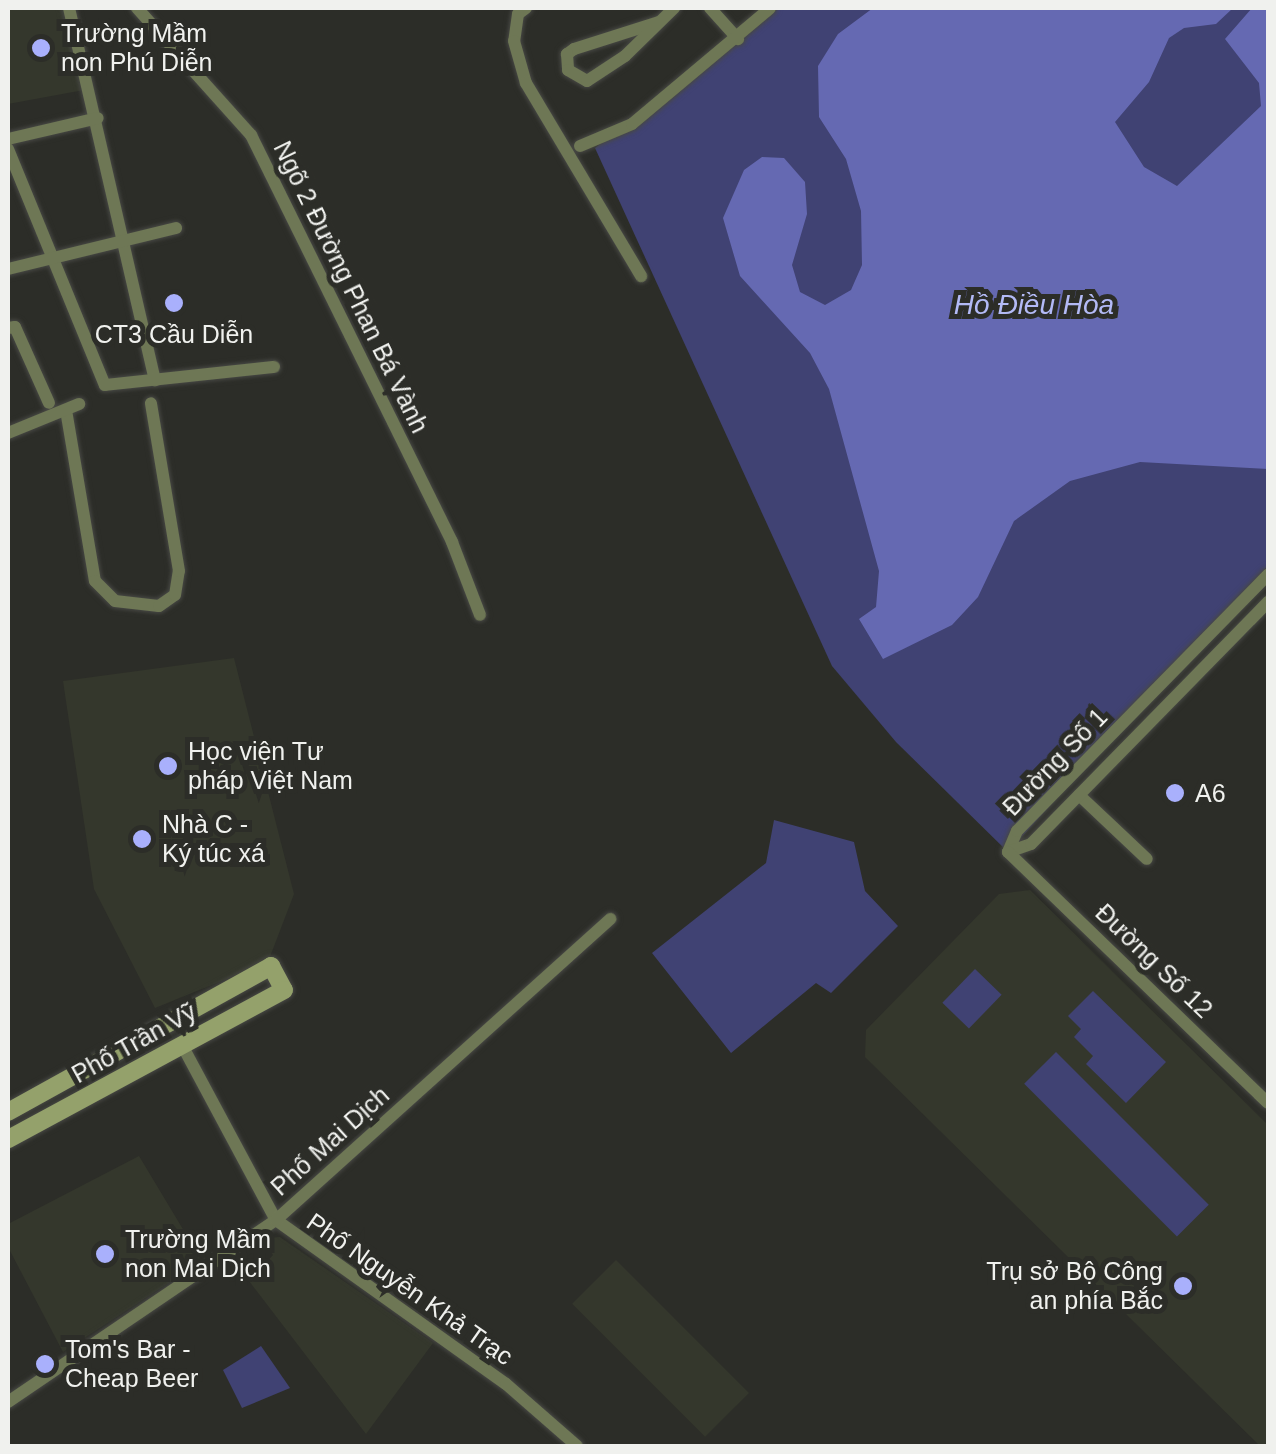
<!DOCTYPE html>
<html>
<head>
<meta charset="utf-8">
<style>
  body { margin:0 }
  #map { position:relative; width:1276px; height:1454px; overflow:hidden; background:#2c2d28; font-family:Helvetica,sans-serif }
  div>[style] { position:absolute }
  .built>* { inset:0; background:#34372c; transform-origin:0 0 }
  .green>* { inset:0; background:#404273; transform-origin:0 0 }
  .water>* { inset:0; background:#6569b2 }
  .roads { filter:drop-shadow(0 0 2px #474844) drop-shadow(0 0 2px #474844) }
  .minor>* { height:12px; margin:-6px; padding:0 6px; transform-origin:6px; border-radius:6px; background:#6e7755 }
  .secondary>* { height:18px; margin:-9px; padding:0 9px; transform-origin:9px; border-radius:9px; background:#94a16b }
  .dots>* { width:28px; height:28px; translate:-50% -50%; box-sizing:border-box; border:5px solid #2c2d28; border-radius:50% }
  span { translate:-50% -50%; white-space:nowrap; text-align:center; line-height:1.15; -webkit-text-stroke:10px #2c2d28; paint-order:stroke }
  .poi-label { font-size:25px; color:#f0f1ee }
  .left { translate:0 -50%; text-align:left }
  .right { translate:-100% -50%; text-align:right }
  .street-label { font-size:25px; color:#f0f1ee }
  .water-label { font-size:28px; color:#b3baf6; font-style:italic }
  .frame { position:absolute; inset:0; border:10px solid #f0f1ee; pointer-events:none }
</style>
</head>
<body>
<div id="map">
  <div class="built">
    <i style="clip-path:polygon(8px 8px,64px 8px,84px 90px,8px 104px)"></i>
    <i style="clip-path:polygon(234px 658px,294px 894px,268px 962px,155px 1008px,94px 889px,63px 681px)"></i>
    <i style="clip-path:polygon(1030px 890px,1268px 1125px,1268px 1446px,1260px 1446px,865px 1057px,866px 1030px,999px 894px)"></i>
    <i style="clip-path:polygon(139px 1156px,202px 1261px,63px 1352px,8px 1247px,8px 1224px)"></i>
    <i style="clip-path:polygon(280px 1237px,433px 1343px,366px 1434px,249px 1281px,273px 1255px,261px 1238px)"></i>
    <i style="left:616px;top:1260px;width:188px;height:62px;rotate:45deg"></i>
  </div>
  <div class="green">
    <i style="clip-path:polygon(779px 8px,1268px 8px,1268px 566px,1008px 852px,896px 742px,832px 666px,595px 148px)"></i>
    <i style="clip-path:polygon(774px 820px,854px 842px,865px 891px,898px 926px,831px 993px,816px 983px,731px 1053px,652px 953px,766px 863px)"></i>
    <i style="left:975px;top:969px;width:37px;height:47px;rotate:44deg"></i>
    <i style="clip-path:polygon(1093px 991px,1166px 1062px,1126px 1103px,1086px 1064px,1093px 1056px,1074px 1037px,1081px 1029px,1068px 1016px)"></i>
    <i style="left:1056px;top:1052px;width:216px;height:45px;rotate:45deg"></i>
    <i style="clip-path:polygon(261px 1346px,290px 1388px,242px 1408px,223px 1370px)"></i>
  </div>
  <div class="water">
    <i style="clip-path:polygon(873px 8px,1233px 8px,1216px 24px,1184px 28px,1169px 38px,1149px 82px,1115px 122px,1144px 167px,1177px 186px,1261px 106px,1259px 83px,1225px 39px,1252px 8px,1268px 8px,1268px 469px,1140px 462px,1070px 481px,1014px 521px,978px 597px,952px 625px,883px 659px,859px 619px,876px 607px,879px 571px,829px 389px,810px 353px,740px 276px,723px 218px,744px 170px,762px 157px,784px 158px,805px 182px,807px 214px,792px 265px,800px 292px,825px 305px,851px 290px,862px 265px,861px 211px,846px 159px,819px 117px,818px 66px,838px 34px)"></i>
  </div>
  <div class="roads">
    <div class="minor">
      <i style="left:69px;top:8px;width:382px;rotate:77deg"></i>
      <i style="left:137px;top:8px;width:171px;rotate:48.1deg"></i>
      <i style="left:251px;top:135px;width:454px;rotate:63.7deg"></i>
      <i style="left:452px;top:542px;width:78px;rotate:69deg"></i>
      <i style="left:526px;top:8px;width:10px;rotate:143deg"></i>
      <i style="left:518px;top:14px;width:27px;rotate:98deg"></i>
      <i style="left:514px;top:41px;width:44px;rotate:74.1deg"></i>
      <i style="left:526px;top:83px;width:225px;rotate:59.2deg"></i>
      <i style="left:710px;top:8px;width:42px;rotate:47.9deg"></i>
      <i style="left:659px;top:22px;width:89px;rotate:162.4deg"></i>
      <i style="left:574px;top:49px;width:9px;rotate:144deg"></i>
      <i style="left:567px;top:54px;width:16px;rotate:86deg"></i>
      <i style="left:568px;top:70px;width:22px;rotate:30deg"></i>
      <i style="left:587px;top:81px;width:45px;rotate:-33.3deg"></i>
      <i style="left:625px;top:56px;width:69px;rotate:-44.4deg"></i>
      <i style="left:8px;top:139px;width:92px;rotate:-13.1deg"></i>
      <i style="left:580px;top:146px;width:56px;rotate:-22.9deg"></i>
      <i style="left:632px;top:124px;width:180px;rotate:-40deg"></i>
      <i style="left:8px;top:149px;width:255px;rotate:67.7deg"></i>
      <i style="left:105px;top:385px;width:170px;rotate:-6.1deg"></i>
      <i style="left:8px;top:269px;width:173px;rotate:-13.7deg"></i>
      <i style="left:8px;top:328px;width:7px;rotate:-8deg"></i>
      <i style="left:15px;top:327px;width:83px;rotate:65.9deg"></i>
      <i style="left:66px;top:410px;width:173px;rotate:80.4deg"></i>
      <i style="left:95px;top:581px;width:28px;rotate:45deg"></i>
      <i style="left:115px;top:601px;width:44px;rotate:6.5deg"></i>
      <i style="left:159px;top:606px;width:19px;rotate:-35deg"></i>
      <i style="left:175px;top:595px;width:24px;rotate:-81deg"></i>
      <i style="left:179px;top:571px;width:170px;rotate:-99.5deg"></i>
      <i style="left:8px;top:433px;width:77px;rotate:-22.2deg"></i>
      <i style="left:1079px;top:795px;width:93px;rotate:43.3deg"></i>
      <i style="left:1008px;top:852px;width:23px;rotate:-67deg"></i>
      <i style="left:1017px;top:831px;width:359px;rotate:-45.6deg"></i>
      <i style="left:1008px;top:852px;width:24px;rotate:-19deg"></i>
      <i style="left:1031px;top:844px;width:339px;rotate:-45.6deg"></i>
      <i style="left:1008px;top:852px;width:361px;rotate:44deg"></i>
      <i style="left:182px;top:1045px;width:199px;rotate:61.8deg"></i>
      <i style="left:276px;top:1220px;width:282px;rotate:35.5deg"></i>
      <i style="left:506px;top:1384px;width:94px;rotate:41.1deg"></i>
      <i style="left:8px;top:1402px;width:324px;rotate:-34.2deg"></i>
      <i style="left:276px;top:1220px;width:450px;rotate:-42deg"></i>
    </div>
    <div class="secondary">
      <i style="left:8px;top:1112px;width:301px;rotate:-29deg"></i>
      <i style="left:271px;top:966px;width:27px;rotate:62deg"></i>
      <i style="left:284px;top:990px;width:314px;rotate:151.6deg"></i>
    </div>
  </div>
  <div class="dots">
    <i style="left:41px;top:48px;background:#a9b0fc"></i>
    <i style="left:174px;top:303px;background:#a9b0fc"></i>
    <i style="left:168px;top:766px;background:#a9b0fc"></i>
    <i style="left:1175px;top:793px;background:#a9b0fc"></i>
    <i style="left:142px;top:839px;background:#a9b0fc"></i>
    <i style="left:105px;top:1254px;background:#a9b0fc"></i>
    <i style="left:1183px;top:1286px;background:#a9b0fc"></i>
    <i style="left:45px;top:1364px;background:#a9b0fc"></i>
  </div>
  <div class="poi-label">
    <span class="left" style="left:61px;top:48px">Trường Mầm<br>non Phú Diễn</span>
    <span style="left:174px;top:334px">CT3 Cầu Diễn</span>
    <span class="left" style="left:188px;top:766px">Học viện Tư<br>pháp Việt Nam</span>
    <span class="left" style="left:1195px;top:793px">A6</span>
    <span class="left" style="left:162px;top:839px">Nhà C -<br>Ký túc xá</span>
    <span class="left" style="left:125px;top:1254px">Trường Mầm<br>non Mai Dịch</span>
    <span class="right" style="left:1163px;top:1286px">Trụ sở Bộ Công<br>an phía Bắc</span>
    <span class="left" style="left:65px;top:1364px">Tom's Bar -<br>Cheap Beer</span>
  </div>
  <div class="street-label">
    <span style="left:351px;top:287px;rotate:64deg">Ngõ 2 Đường Phan Bá Vành</span>
    <span style="left:1055px;top:762px;rotate:-46deg">Đường Số 1</span>
    <span style="left:1154px;top:961px;rotate:44deg">Đường Số 12</span>
    <span style="left:134px;top:1043px;rotate:-29deg">Phố Trần Vỹ</span>
    <span style="left:330px;top:1141px;rotate:-42deg">Phố Mai Dịch</span>
    <span style="left:410px;top:1289px;rotate:35deg">Phố Nguyễn Khả Trạc</span>
  </div>
  <div class="water-label">
    <span style="left:1034px;top:305px">Hồ Điều Hòa</span>
  </div>
  <div class="frame"></div>
</div>
</body>
</html>
